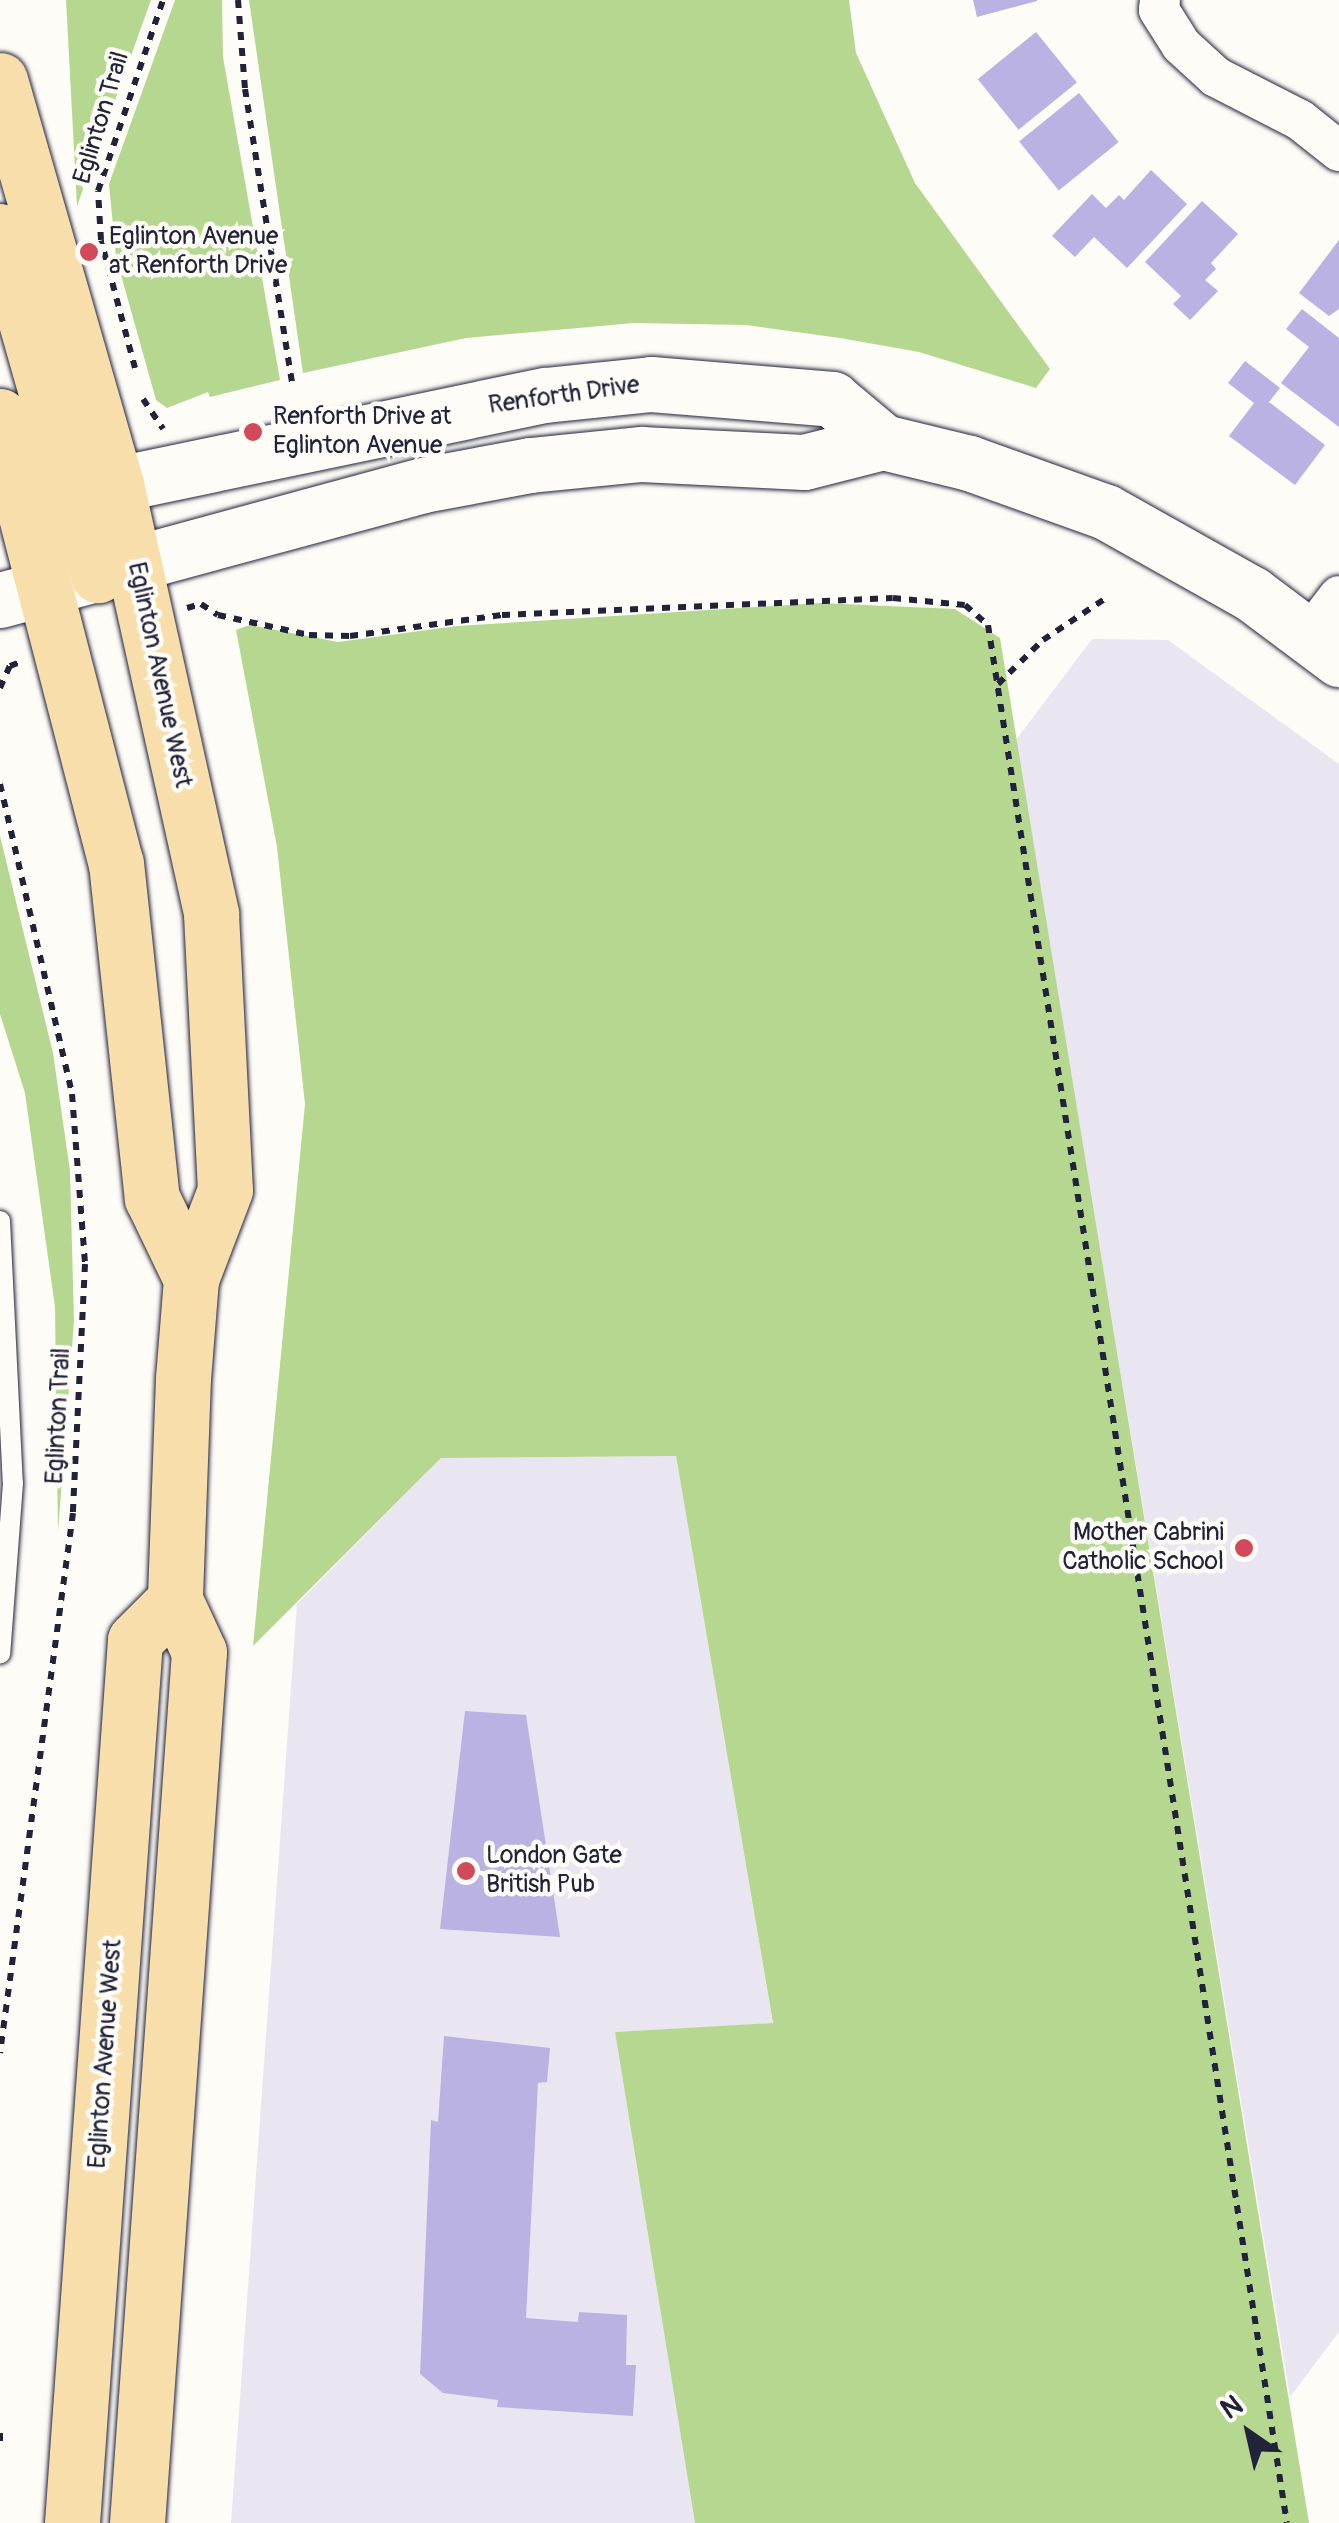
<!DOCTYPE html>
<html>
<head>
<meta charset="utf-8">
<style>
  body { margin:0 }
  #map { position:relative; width:1339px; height:2523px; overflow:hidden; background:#fdfcf7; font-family:Pangolin,sans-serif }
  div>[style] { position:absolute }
  .built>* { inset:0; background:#e9e6f1 }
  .green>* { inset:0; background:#b6d790 }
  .building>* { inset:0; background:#b9b2e3; transform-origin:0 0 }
  .path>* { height:6px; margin-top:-3px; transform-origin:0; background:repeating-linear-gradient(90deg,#22223b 0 8px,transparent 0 16px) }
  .roads { filter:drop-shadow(0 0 2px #22223b) drop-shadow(0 0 2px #22223b) }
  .lane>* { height:20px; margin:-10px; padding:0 10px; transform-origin:10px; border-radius:10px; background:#fdfcf7 }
  .street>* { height:40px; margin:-20px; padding:0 20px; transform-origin:20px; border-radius:20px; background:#fdfcf7 }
  .secondary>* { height:55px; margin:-27.5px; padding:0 27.5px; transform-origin:27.5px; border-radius:27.5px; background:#fdfcf7 }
  .primary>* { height:55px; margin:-27.5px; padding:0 27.5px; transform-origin:27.5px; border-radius:27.5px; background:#f8deab }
  .dots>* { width:28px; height:28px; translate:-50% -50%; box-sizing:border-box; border:5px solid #fdfcf7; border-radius:50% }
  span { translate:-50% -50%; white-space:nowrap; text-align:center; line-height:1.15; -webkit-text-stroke:9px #fdfcf7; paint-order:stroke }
  .street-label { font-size:25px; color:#22223b }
  .poi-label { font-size:25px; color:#22223b }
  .left { translate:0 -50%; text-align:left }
  .right { translate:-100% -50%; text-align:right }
  .north { position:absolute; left:1199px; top:2383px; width:100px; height:100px; -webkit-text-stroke:8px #fdfcf7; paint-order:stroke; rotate:326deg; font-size:28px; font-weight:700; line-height:40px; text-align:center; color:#22223b }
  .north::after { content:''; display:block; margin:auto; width:35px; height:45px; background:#22223b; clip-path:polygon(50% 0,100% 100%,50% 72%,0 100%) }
</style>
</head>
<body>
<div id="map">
  <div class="built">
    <i style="clip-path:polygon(1092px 639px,1168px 640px,1339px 764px,1339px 2332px,1290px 2397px,1016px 740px)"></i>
    <i style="clip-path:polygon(676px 1456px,773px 2024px,615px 2032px,695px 2523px,231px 2523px,297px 1604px,441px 1458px)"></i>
  </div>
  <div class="green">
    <i style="clip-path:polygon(66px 0,151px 0,77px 206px)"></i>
    <i style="clip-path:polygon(175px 0,222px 0,223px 57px,280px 380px,210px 397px,208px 392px,167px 408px,156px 400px,116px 257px,109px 184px)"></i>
    <i style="clip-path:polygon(249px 0,849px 0,856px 53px,915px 183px,1050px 369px,1036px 388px,919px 352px,840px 338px,746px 325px,634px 323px,466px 338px,303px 373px)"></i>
    <i style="clip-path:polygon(820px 603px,955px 609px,1000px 638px,1309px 2523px,695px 2523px,615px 2032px,773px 2023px,676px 1456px,441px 1458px,253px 1646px,305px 1104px,277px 847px,236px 630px,250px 625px,338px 642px,457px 626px)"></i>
    <i style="clip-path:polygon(0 836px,53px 1053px,70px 1171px,74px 1321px,58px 1532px,55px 1307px,25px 1093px,0 1014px)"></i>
  </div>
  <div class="building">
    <i style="clip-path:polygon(973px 0,1037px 0,1037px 1px,977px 17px)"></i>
    <i style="left:1036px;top:32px;width:65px;height:75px;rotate:51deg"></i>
    <i style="left:1079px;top:93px;width:63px;height:77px;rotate:51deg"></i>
    <i style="clip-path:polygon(1151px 170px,1187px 204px,1127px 268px,1094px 237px,1075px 257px,1052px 236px,1092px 194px,1106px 208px,1119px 195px,1124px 200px)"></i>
    <i style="clip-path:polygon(1202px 201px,1238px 234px,1211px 263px,1216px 269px,1205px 280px,1218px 291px,1190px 320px,1173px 304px,1181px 296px,1145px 262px)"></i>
    <i style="clip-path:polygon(1339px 240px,1339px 309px,1329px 316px,1299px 293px)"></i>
    <i style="clip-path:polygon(1302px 309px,1339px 338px,1339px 427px,1281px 383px,1309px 347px,1286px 329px)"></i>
    <i style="clip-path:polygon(1245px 361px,1280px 388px,1269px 402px,1325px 445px,1295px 485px,1229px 436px,1254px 403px,1228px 383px)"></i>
    <i style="clip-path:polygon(465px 1711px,526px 1715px,560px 1937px,440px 1929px)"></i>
    <i style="clip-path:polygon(444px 2036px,550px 2048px,547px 2082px,538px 2083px,526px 2318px,578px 2322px,579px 2312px,627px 2315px,626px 2365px,636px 2365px,633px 2416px,497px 2407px,498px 2400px,443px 2393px,420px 2374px,431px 2120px,438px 2122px)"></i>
  </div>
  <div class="path">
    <i style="left:238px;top:0;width:89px;rotate:85.5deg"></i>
    <i style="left:245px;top:89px;width:298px;rotate:80.9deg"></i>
    <i style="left:135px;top:368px;width:132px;rotate:-104.9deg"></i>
    <i style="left:101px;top:240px;width:49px;rotate:-93.5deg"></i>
    <i style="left:98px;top:191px;width:202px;rotate:-71.2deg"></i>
    <i style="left:143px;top:399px;width:36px;rotate:56deg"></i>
    <i style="left:187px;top:608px;width:15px;rotate:-16deg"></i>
    <i style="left:201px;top:604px;width:20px;rotate:33deg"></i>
    <i style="left:218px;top:615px;width:93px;rotate:12.4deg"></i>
    <i style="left:309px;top:635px;width:41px;rotate:1.4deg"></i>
    <i style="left:350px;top:636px;width:153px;rotate:-7.9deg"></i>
    <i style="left:502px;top:615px;width:391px;rotate:-2.5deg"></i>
    <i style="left:893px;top:598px;width:72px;rotate:5.6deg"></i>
    <i style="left:965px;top:605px;width:30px;rotate:41deg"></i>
    <i style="left:988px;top:625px;width:1921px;rotate:81.05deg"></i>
    <i style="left:998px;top:684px;width:63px;rotate:-44.4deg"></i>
    <i style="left:1043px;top:640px;width:79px;rotate:-33.7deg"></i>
    <i style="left:0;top:688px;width:24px;rotate:-66deg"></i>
    <i style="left:10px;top:666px;width:9px;rotate:-21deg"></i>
    <i style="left:0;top:784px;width:318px;rotate:76.9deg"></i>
    <i style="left:72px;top:1094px;width:170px;rotate:85.6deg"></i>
    <i style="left:85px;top:1264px;width:249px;rotate:92.8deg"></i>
    <i style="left:73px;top:1513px;width:545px;rotate:97.7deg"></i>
    <i style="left:0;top:2433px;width:15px;rotate:90deg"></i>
  </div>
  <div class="roads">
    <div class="lane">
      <i style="left:0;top:1221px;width:262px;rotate:87.2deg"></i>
      <i style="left:13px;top:1483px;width:171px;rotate:94.3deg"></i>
    </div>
    <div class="street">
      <i style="left:1160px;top:0;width:10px;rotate:96deg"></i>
      <i style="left:1159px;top:10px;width:41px;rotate:57.8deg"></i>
      <i style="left:1181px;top:45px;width:47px;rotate:42.4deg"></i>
      <i style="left:1216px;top:77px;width:94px;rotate:27.1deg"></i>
      <i style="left:1300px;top:120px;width:50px;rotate:38.5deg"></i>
      <i style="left:1309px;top:635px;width:49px;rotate:-52.4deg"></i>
    </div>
    <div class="secondary">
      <i style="left:70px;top:494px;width:485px;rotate:-11.8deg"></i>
      <i style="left:545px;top:395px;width:107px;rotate:-5.9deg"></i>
      <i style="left:651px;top:384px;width:182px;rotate:4.7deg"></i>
      <i style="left:832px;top:399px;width:67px;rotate:40.1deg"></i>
      <i style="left:883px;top:442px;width:89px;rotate:13.7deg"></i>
      <i style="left:969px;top:463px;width:145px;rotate:19.7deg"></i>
      <i style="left:1106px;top:512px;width:167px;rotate:29.3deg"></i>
      <i style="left:1252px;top:594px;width:109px;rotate:36.8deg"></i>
      <i style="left:0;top:600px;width:438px;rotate:-15.2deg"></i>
      <i style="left:423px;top:485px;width:109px;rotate:-10.6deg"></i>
      <i style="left:530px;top:465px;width:112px;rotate:-5.7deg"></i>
      <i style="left:641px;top:454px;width:163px;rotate:2.8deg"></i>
      <i style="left:804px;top:462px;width:81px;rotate:-14.2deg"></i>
    </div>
    <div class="primary">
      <i style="left:0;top:80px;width:420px;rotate:74deg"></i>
      <i style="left:116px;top:484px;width:440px;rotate:77.5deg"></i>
      <i style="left:211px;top:914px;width:276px;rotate:87.1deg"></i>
      <i style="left:225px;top:1190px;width:95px;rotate:110.9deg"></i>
      <i style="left:191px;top:1279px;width:99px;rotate:94.6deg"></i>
      <i style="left:183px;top:1378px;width:222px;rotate:92.1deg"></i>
      <i style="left:175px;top:1600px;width:57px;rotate:65.2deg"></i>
      <i style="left:199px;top:1652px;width:873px;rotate:94.07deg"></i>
      <i style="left:0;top:231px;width:358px;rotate:74.1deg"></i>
      <i style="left:0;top:416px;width:462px;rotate:75.5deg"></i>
      <i style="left:116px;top:863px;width:337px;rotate:83.9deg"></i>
      <i style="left:152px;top:1198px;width:90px;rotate:64.3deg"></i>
      <i style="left:72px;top:2523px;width:885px;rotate:-85.92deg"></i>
      <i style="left:135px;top:1640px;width:57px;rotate:-45deg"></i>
    </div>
  </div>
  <div class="dots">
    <i style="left:89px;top:252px;background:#d1495b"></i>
    <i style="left:253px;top:432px;background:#d1495b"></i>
    <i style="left:1244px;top:1548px;background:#d1495b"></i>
    <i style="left:466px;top:1871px;background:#d1495b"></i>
  </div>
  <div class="street-label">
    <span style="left:102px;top:118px;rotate:-73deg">Eglinton Trail</span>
    <span style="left:564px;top:396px;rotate:-8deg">Renforth Drive</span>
    <span style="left:159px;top:675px;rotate:78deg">Eglinton Avenue West</span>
    <span style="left:59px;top:1416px;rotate:-87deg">Eglinton Trail</span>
    <span style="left:106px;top:2054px;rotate:-86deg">Eglinton Avenue West</span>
  </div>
  <div class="poi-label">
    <span class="left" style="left:109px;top:252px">Eglinton Avenue<br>at Renforth Drive</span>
    <span class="left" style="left:273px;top:432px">Renforth Drive at<br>Eglinton Avenue</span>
    <span class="right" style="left:1224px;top:1548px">Mother Cabrini<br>Catholic School</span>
    <span class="left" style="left:486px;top:1871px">London Gate<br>British Pub</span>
  </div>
  <div class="north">N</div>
</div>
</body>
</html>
